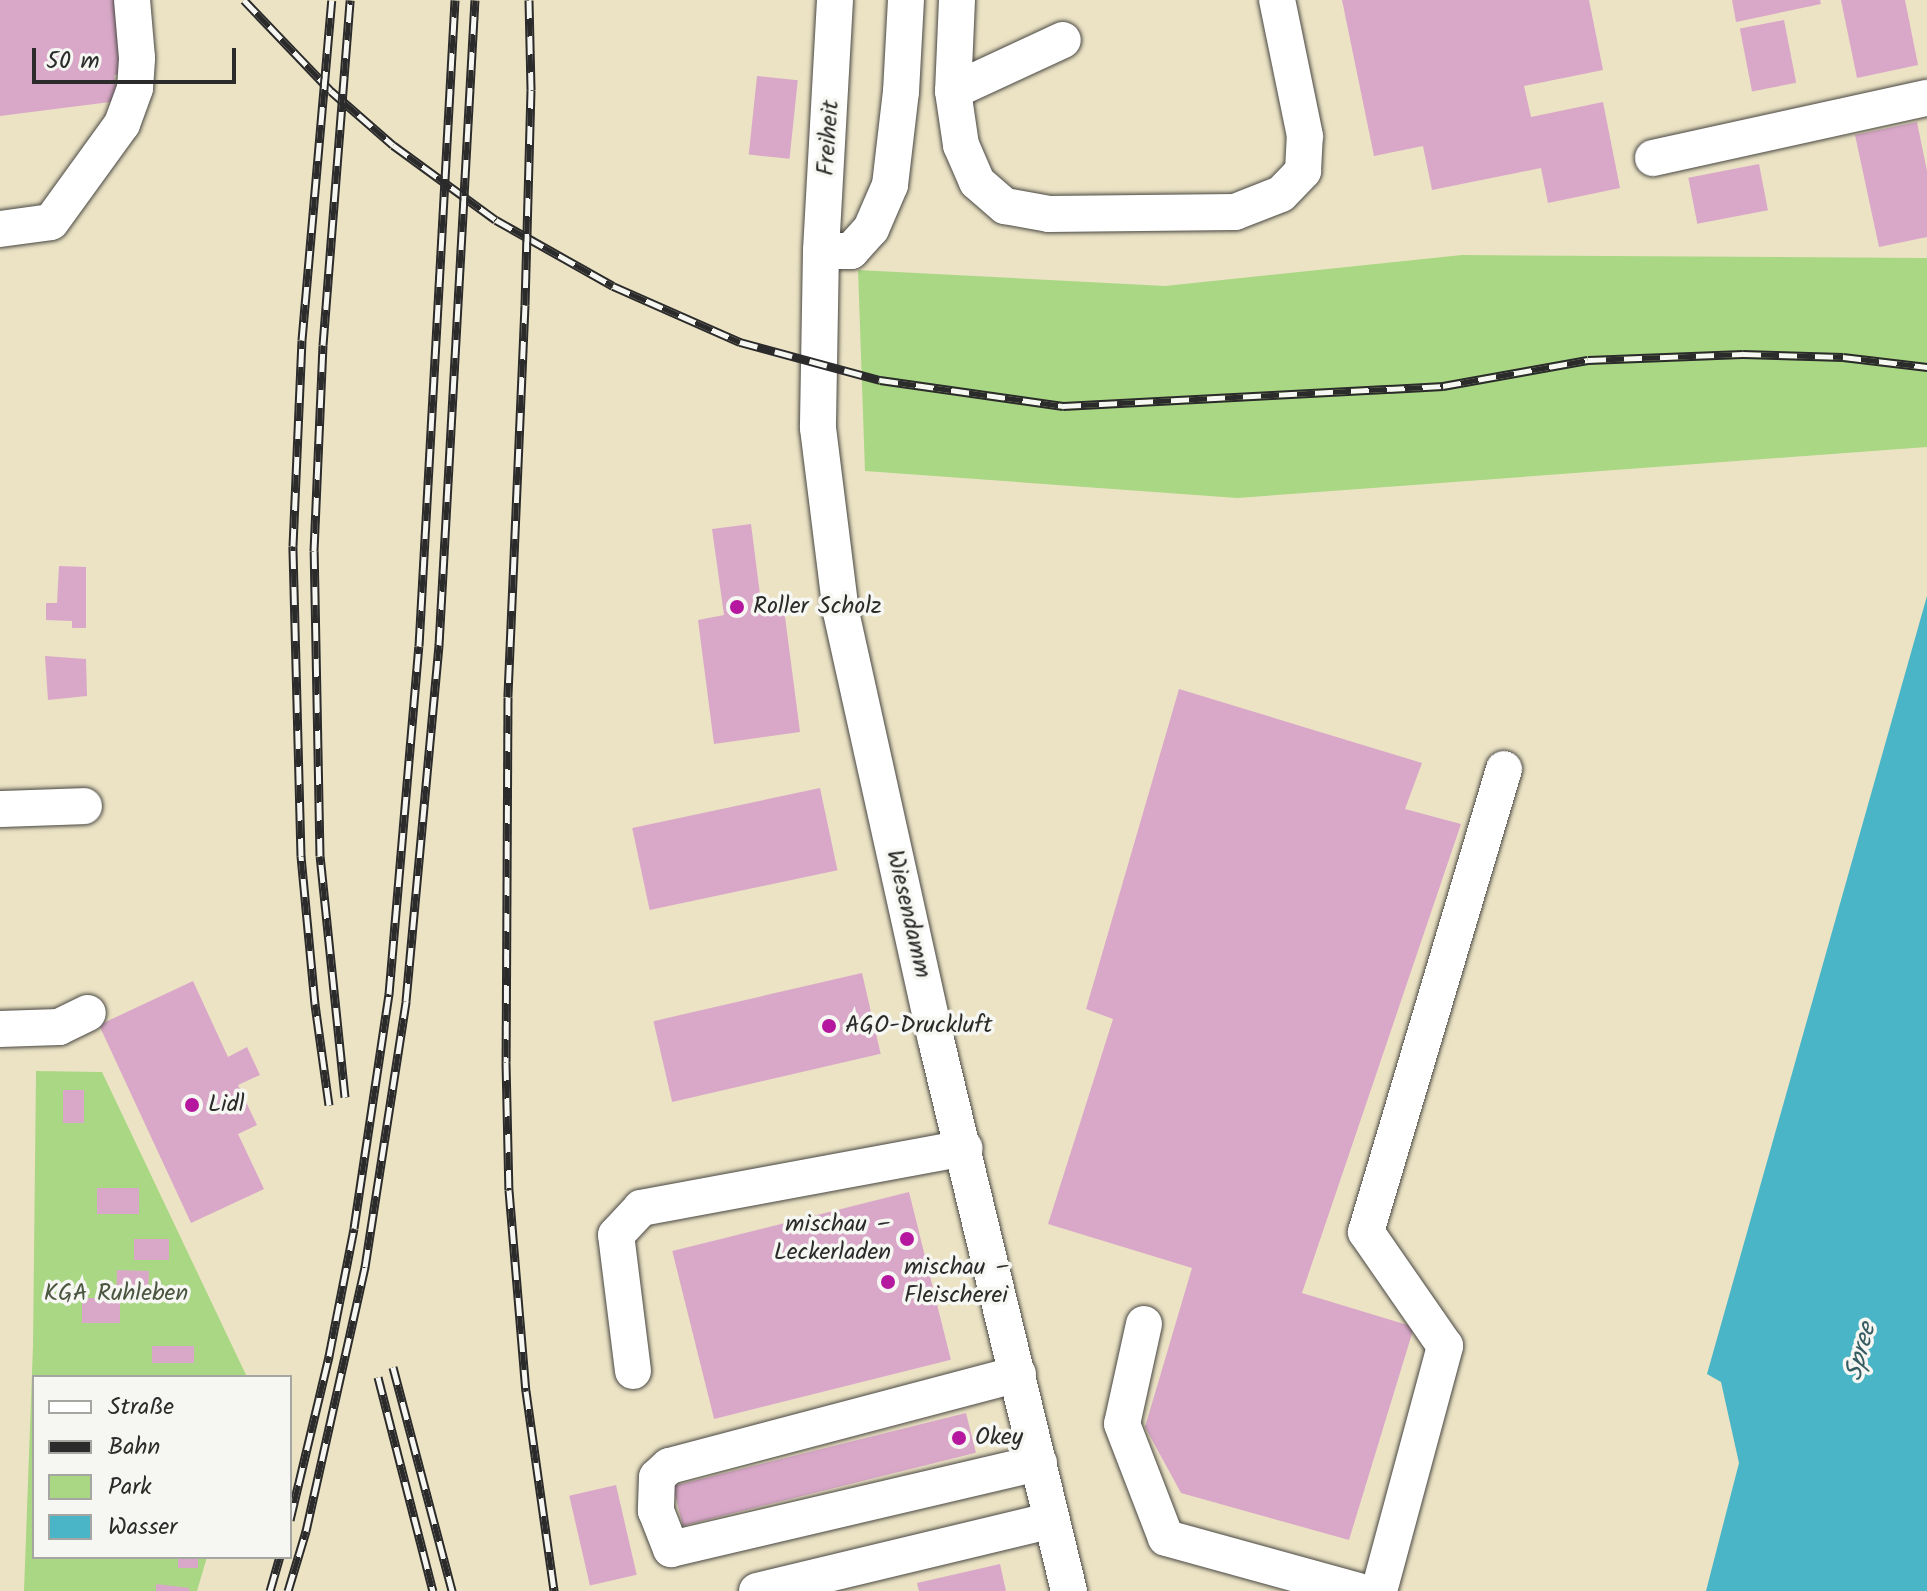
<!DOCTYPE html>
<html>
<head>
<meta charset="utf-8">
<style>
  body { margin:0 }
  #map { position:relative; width:1927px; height:1591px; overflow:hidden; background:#ece3c5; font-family:Kalam,sans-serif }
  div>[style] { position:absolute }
  .green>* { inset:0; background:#aad784 }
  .water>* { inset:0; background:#49b5c6 }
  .building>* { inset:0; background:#d9a8c8; transform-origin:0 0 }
  .roads { filter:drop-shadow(0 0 2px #484742) drop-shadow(0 0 2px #484742) }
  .minor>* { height:36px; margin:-18px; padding:0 18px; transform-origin:18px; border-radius:18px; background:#fff }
  .rail>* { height:9px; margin-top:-4.5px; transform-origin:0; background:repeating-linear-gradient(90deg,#f6f6f2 0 18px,#2b2b2b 0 36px); box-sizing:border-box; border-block:2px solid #2b2b2b }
  .dots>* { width:22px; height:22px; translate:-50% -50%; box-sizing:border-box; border:4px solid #f6f6f2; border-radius:50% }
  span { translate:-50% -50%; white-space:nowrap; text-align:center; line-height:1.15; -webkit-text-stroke:7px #f6f6f2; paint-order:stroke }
  .street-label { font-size:24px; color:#2b2b2b }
  .poi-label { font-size:24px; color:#2b2b2b }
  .left { translate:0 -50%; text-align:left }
  .right { translate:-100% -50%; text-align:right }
  .park-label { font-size:24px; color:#4b5641 }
  .water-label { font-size:26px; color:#365b61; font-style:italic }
  .legend { position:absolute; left:32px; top:1375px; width:260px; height:184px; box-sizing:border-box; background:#f6f6f2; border:2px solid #a5a5a2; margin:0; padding:10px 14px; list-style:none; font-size:24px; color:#2b2b2b }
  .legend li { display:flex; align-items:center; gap:16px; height:40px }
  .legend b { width:40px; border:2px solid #a5a5a2 }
  .scale { position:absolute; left:32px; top:48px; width:204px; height:36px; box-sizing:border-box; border:4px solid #2b2b2b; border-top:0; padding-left:10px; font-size:24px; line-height:28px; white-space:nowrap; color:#2b2b2b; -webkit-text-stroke:6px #f6f6f2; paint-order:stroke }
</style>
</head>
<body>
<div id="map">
  <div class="green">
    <i style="clip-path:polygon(1462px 255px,1927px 258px,1927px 447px,1237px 498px,865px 471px,858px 270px,1165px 286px)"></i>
    <i style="clip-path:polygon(36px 1071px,102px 1072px,247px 1377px,34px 1377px,34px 1557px,207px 1557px,197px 1591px,24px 1591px,33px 1345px)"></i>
  </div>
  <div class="water">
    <i style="clip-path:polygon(1927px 596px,1927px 1591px,1706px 1591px,1739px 1463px,1721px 1382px,1707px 1374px)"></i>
  </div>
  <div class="building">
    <i style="clip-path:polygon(0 0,117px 0,126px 74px,114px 75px,118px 101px,0 116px)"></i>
    <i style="clip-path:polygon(1342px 0,1589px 0,1603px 70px,1524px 86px,1531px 117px,1603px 102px,1620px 188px,1548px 203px,1541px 168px,1432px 190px,1423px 146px,1374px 156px)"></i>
    <i style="clip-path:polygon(1732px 0,1820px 0,1821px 4px,1736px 22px)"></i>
    <i style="clip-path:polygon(1841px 0,1905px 0,1918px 65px,1857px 78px)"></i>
    <i style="left:1784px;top:20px;width:64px;height:45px;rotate:79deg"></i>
    <i style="left:757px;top:76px;width:41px;height:79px;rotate:6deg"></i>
    <i style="clip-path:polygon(1917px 122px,1927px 171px,1927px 237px,1879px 247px,1855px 135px)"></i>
    <i style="left:1759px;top:164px;width:47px;height:72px;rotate:79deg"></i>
    <i style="clip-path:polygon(751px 524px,762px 610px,784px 609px,800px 732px,714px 744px,698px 620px,724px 615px,712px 529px)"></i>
    <i style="clip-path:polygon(59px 566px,86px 567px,86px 628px,72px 628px,72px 621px,46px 620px,46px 603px,57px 603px)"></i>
    <i style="clip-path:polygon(45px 656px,86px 659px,87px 696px,48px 700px)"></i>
    <i style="clip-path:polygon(1179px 689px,1422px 763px,1405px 809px,1461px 824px,1302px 1293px,1414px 1327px,1349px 1540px,1181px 1493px,1145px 1427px,1192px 1268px,1048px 1224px,1113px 1019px,1086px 1009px)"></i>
    <i style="left:820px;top:788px;width:84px;height:192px;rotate:78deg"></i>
    <i style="left:862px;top:973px;width:83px;height:214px;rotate:77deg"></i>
    <i style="clip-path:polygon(193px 981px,228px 1057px,247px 1047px,260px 1075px,238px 1085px,257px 1125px,238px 1134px,264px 1189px,191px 1223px,99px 1025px)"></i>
    <i style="left:63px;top:1090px;width:21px;height:33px"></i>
    <i style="left:97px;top:1188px;width:42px;height:26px"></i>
    <i style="left:909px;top:1192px;width:173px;height:244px;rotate:76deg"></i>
    <i style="left:169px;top:1239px;width:21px;height:35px;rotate:90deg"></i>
    <i style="left:117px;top:1270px;width:32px;height:21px;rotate:2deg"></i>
    <i style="left:82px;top:1298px;width:38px;height:25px"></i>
    <i style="left:194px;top:1346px;width:17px;height:42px;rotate:90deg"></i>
    <i style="left:966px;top:1413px;width:41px;height:302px;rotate:76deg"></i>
    <i style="left:616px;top:1485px;width:92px;height:48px;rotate:77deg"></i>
    <i style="left:178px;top:1557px;width:20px;height:11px"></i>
    <i style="clip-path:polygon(1000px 1564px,1006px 1591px,919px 1591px,917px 1583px)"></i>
    <i style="clip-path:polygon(156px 1584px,189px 1588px,189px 1591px,156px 1591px)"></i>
  </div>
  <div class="roads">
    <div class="minor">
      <i style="left:835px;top:0;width:251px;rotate:93.2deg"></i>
      <i style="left:821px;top:251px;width:177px;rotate:91deg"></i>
      <i style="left:818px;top:428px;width:185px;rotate:82.9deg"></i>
      <i style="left:841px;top:612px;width:438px;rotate:77.5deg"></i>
      <i style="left:936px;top:1040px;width:567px;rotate:76.43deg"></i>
      <i style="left:957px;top:0;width:91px;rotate:92.5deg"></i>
      <i style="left:953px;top:91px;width:55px;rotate:81.6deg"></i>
      <i style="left:961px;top:145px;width:40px;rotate:66.6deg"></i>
      <i style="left:977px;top:182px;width:37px;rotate:41deg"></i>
      <i style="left:1005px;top:206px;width:45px;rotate:10.3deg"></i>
      <i style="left:1049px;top:214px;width:186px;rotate:-0.6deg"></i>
      <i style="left:1235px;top:212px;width:49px;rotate:-21.4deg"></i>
      <i style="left:1281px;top:194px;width:32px;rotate:-46deg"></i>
      <i style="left:1303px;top:171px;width:35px;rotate:-87deg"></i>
      <i style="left:1305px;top:136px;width:139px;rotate:-101.6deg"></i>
      <i style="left:953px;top:91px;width:121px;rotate:-24.9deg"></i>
      <i style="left:1653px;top:158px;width:280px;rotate:-12.4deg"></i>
      <i style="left:0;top:229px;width:51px;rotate:-7.8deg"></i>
      <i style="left:51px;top:222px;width:121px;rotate:-54.1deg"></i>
      <i style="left:122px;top:124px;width:38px;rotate:-70deg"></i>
      <i style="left:135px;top:88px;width:30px;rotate:-86deg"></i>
      <i style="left:137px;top:58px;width:58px;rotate:-94.9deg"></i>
      <i style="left:821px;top:251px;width:30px"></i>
      <i style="left:851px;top:251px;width:30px;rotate:-48deg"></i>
      <i style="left:871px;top:229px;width:48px;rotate:-66.6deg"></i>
      <i style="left:890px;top:185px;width:94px;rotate:-83.3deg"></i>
      <i style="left:901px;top:92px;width:92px;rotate:-86.9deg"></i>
      <i style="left:0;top:809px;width:84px;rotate:-2deg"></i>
      <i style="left:0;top:1029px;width:59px;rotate:-1.9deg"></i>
      <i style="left:59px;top:1027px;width:32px;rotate:-26deg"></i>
      <i style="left:1144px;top:1324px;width:102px;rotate:102.4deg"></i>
      <i style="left:1122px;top:1424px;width:122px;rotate:68.9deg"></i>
      <i style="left:1166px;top:1538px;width:200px;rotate:15.4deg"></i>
      <i style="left:633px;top:1371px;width:137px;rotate:-97.1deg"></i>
      <i style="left:616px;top:1235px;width:37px;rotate:-47deg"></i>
      <i style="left:641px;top:1208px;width:329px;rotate:-10.5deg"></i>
      <i style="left:1018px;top:1374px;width:361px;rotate:165.2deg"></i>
      <i style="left:669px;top:1466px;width:16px;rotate:137deg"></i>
      <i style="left:657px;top:1477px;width:34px;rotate:92deg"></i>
      <i style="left:656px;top:1511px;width:41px;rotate:68.5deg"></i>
      <i style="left:671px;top:1549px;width:378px;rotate:-13.2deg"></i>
      <i style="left:757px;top:1591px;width:303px;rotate:-13.5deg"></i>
      <i style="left:1379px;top:1591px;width:254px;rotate:-74.9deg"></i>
      <i style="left:1445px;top:1346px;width:139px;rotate:-124.7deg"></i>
      <i style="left:1366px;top:1232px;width:483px;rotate:-73.4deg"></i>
    </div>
  </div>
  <div class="rail">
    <i style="left:244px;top:0;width:126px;rotate:46.3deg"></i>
    <i style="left:331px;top:91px;width:82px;rotate:41.1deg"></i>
    <i style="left:393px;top:145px;width:127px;rotate:36.1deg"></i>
    <i style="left:496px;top:220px;width:134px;rotate:29.4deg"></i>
    <i style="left:613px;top:286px;width:139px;rotate:23.8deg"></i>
    <i style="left:740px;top:342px;width:145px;rotate:15.2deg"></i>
    <i style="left:880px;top:380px;width:185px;rotate:8.1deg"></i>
    <i style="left:1063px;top:406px;width:381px;rotate:-3deg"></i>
    <i style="left:1443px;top:386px;width:147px;rotate:-10.2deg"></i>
    <i style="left:1588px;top:360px;width:155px;rotate:-2.2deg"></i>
    <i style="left:1743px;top:354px;width:100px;rotate:1.7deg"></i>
    <i style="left:1843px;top:357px;width:85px;rotate:6.8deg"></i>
    <i style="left:529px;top:0;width:90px;rotate:88.7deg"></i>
    <i style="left:531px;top:90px;width:215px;rotate:91.6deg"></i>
    <i style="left:525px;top:305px;width:392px;rotate:92.5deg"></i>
    <i style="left:508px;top:697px;width:365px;rotate:90.3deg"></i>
    <i style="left:506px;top:1062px;width:128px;rotate:88.7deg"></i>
    <i style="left:509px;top:1190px;width:202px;rotate:85.2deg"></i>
    <i style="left:526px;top:1391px;width:202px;rotate:82deg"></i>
    <i style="left:345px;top:1097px;width:242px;rotate:-95.9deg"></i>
    <i style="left:320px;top:856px;width:305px;rotate:-91.1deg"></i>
    <i style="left:314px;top:551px;width:206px;rotate:-87.5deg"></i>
    <i style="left:323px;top:345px;width:346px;rotate:-85.5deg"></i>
    <i style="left:329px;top:1105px;width:102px;rotate:-97.9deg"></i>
    <i style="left:315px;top:1004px;width:149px;rotate:-95.4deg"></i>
    <i style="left:301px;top:856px;width:310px;rotate:-91.5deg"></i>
    <i style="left:293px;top:546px;width:206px;rotate:-87.5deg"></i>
    <i style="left:302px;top:340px;width:341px;rotate:-85deg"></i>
    <i style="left:393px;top:1367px;width:232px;rotate:75.2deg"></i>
    <i style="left:378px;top:1377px;width:221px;rotate:75.6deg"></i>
    <i style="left:290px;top:1520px;width:169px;rotate:-76.6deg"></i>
    <i style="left:329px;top:1356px;width:130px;rotate:-78.9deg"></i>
    <i style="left:354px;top:1228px;width:237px;rotate:-81.5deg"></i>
    <i style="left:389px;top:994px;width:349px;rotate:-85.1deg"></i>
    <i style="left:419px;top:646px;width:647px;rotate:-86.81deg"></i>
    <i style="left:270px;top:1591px;width:35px;rotate:-74deg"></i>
    <i style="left:288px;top:1591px;width:63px;rotate:-73.3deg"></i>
    <i style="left:306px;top:1531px;width:271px;rotate:-77.4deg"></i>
    <i style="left:365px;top:1267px;width:269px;rotate:-81.2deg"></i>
    <i style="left:406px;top:1001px;width:358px;rotate:-84.7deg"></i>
    <i style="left:439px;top:645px;width:646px;rotate:-86.81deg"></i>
  </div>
  <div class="dots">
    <i style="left:737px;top:607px;background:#b5179e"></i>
    <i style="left:829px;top:1026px;background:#b5179e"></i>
    <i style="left:192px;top:1105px;background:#b5179e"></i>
    <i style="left:907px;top:1239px;background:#b5179e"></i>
    <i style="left:888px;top:1282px;background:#b5179e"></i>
    <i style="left:959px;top:1438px;background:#b5179e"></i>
  </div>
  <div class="street-label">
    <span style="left:829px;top:138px;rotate:-86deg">Freiheit</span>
    <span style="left:908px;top:914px;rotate:77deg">Wiesendamm</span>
  </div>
  <div class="poi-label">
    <span class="left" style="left:753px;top:607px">Roller Scholz</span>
    <span class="left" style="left:845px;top:1026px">AGO-Druckluft</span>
    <span class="left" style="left:208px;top:1105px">Lidl</span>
    <span class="right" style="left:891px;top:1239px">mischau –<br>Leckerladen</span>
    <span class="left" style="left:904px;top:1282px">mischau –<br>Fleischerei</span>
    <span class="left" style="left:975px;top:1438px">Okey</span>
  </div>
  <div class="park-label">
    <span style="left:116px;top:1294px">KGA Ruhleben</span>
  </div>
  <div class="water-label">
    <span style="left:1862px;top:1352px;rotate:-75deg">Spree</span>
  </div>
  <ul class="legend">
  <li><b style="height:10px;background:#fff"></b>Straße</li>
  <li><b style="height:10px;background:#2b2b2b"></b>Bahn</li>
  <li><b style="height:22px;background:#aad784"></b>Park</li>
  <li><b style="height:22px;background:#49b5c6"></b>Wasser</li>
  </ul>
  <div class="scale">50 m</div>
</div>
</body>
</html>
